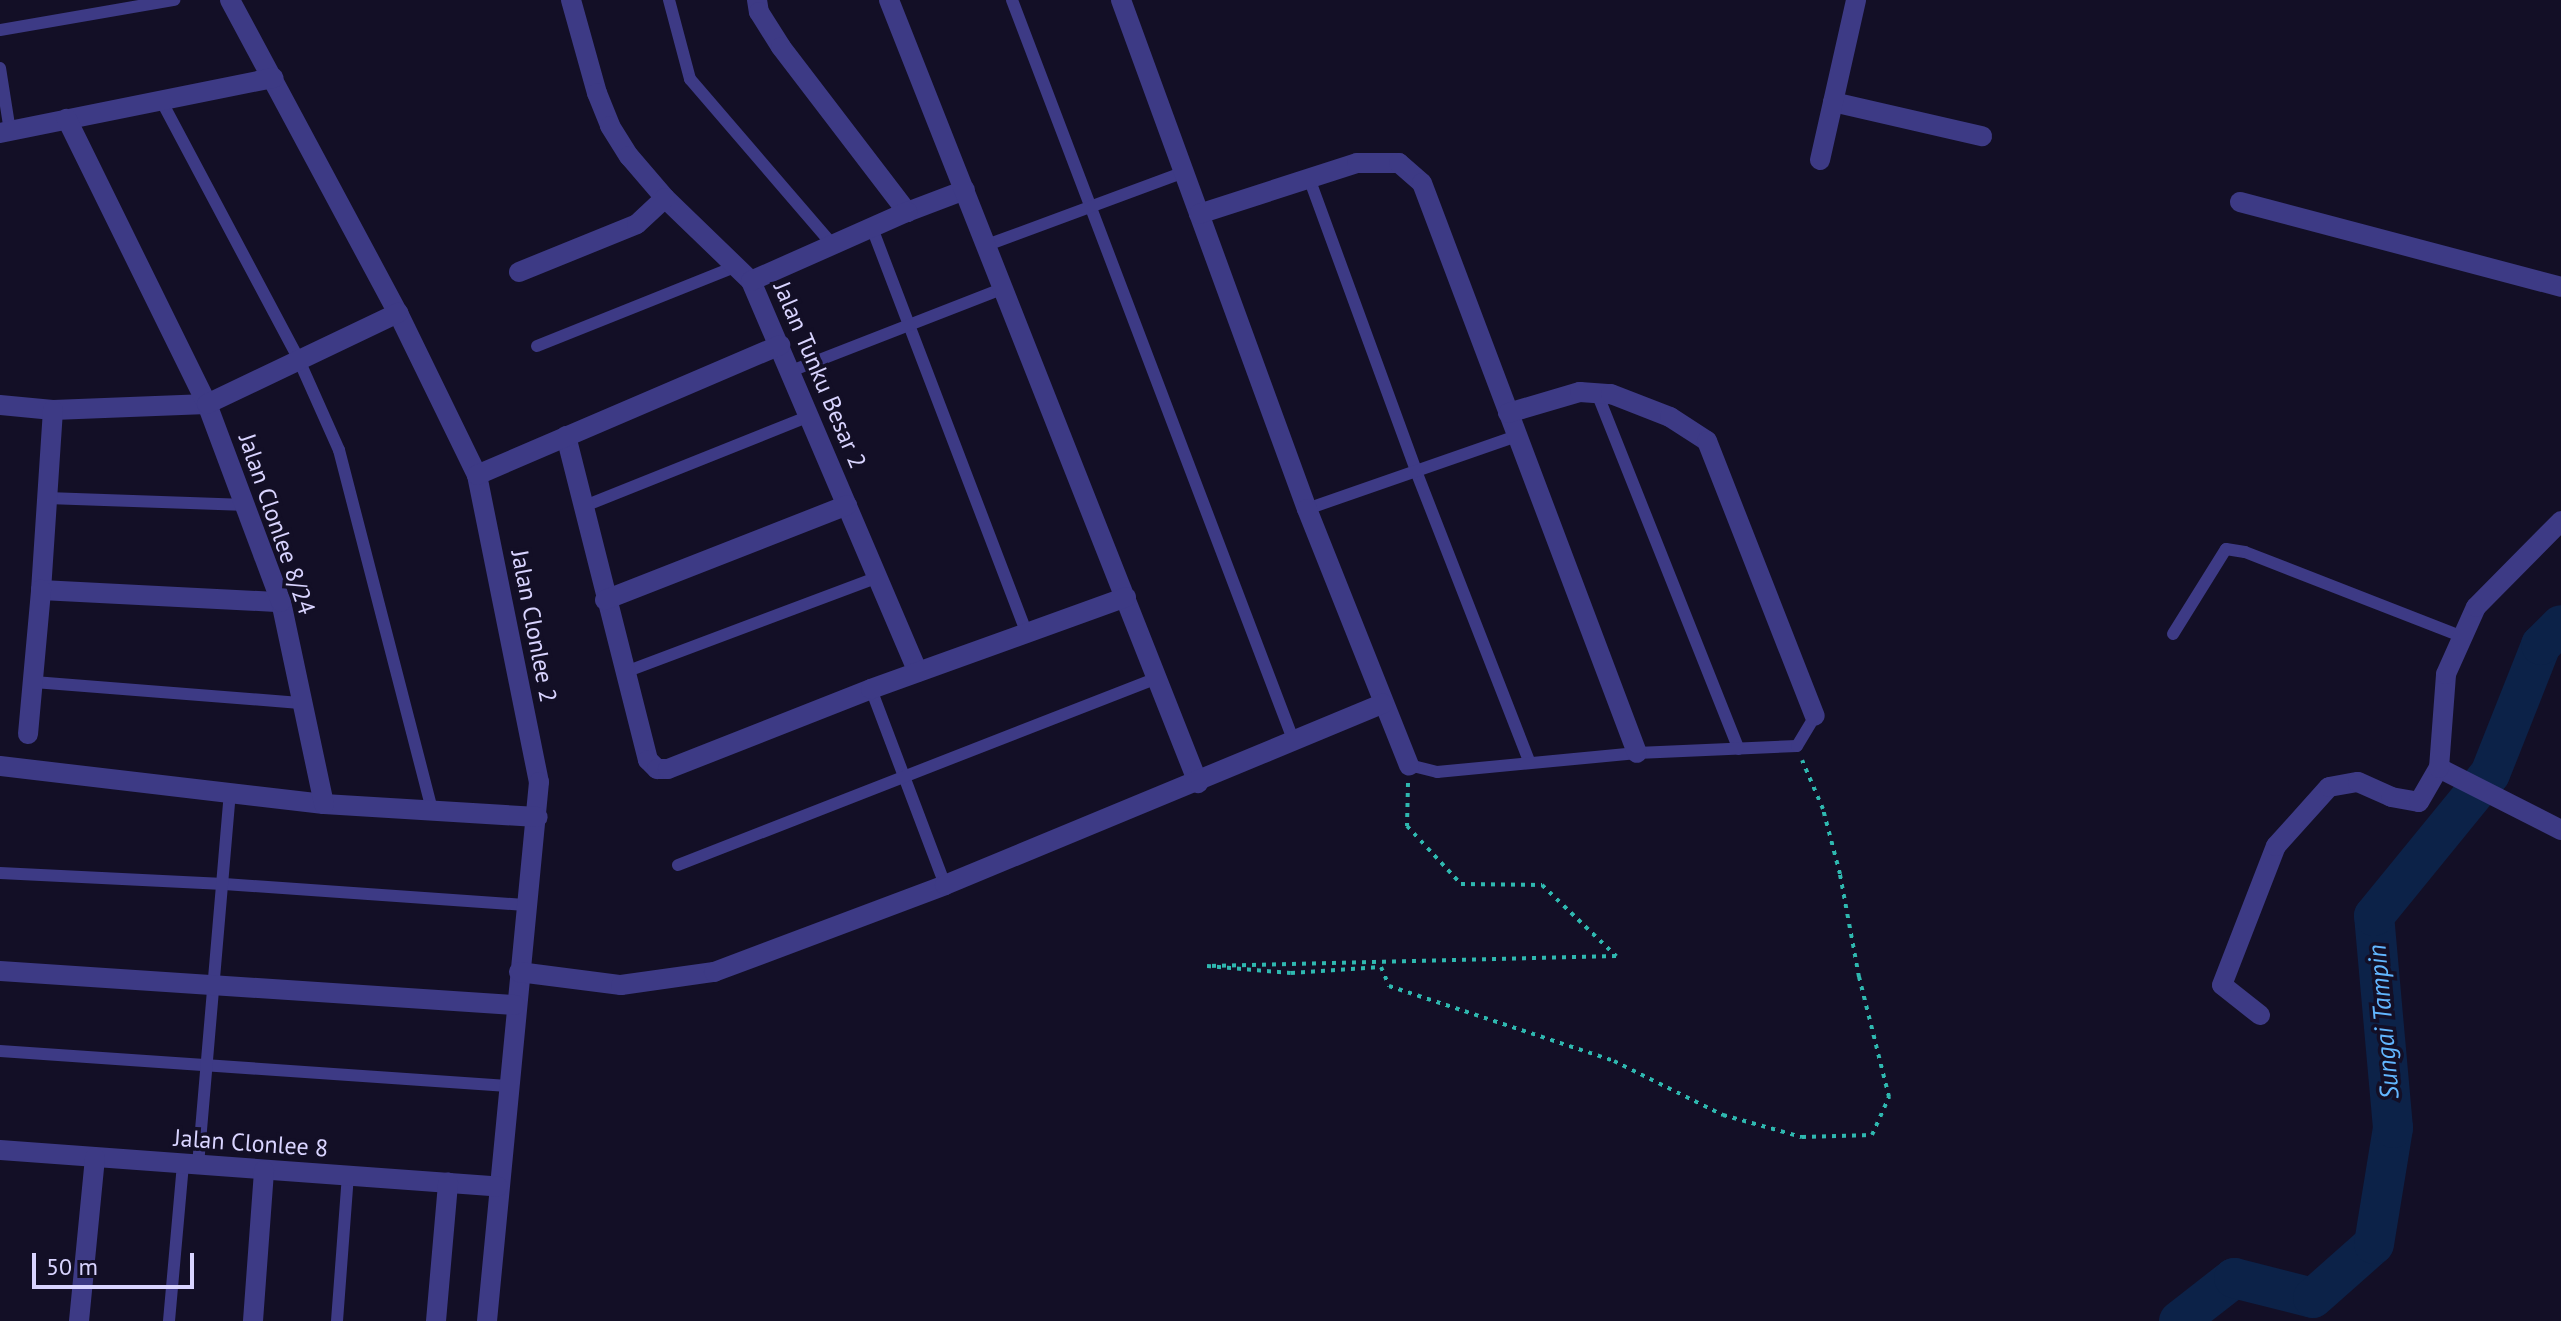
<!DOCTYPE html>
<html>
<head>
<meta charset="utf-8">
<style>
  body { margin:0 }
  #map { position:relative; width:2561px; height:1321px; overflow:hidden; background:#130f26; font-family:"PT Sans",sans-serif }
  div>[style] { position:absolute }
  .river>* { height:40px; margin:-20px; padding:0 20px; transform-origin:20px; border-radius:20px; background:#0c2248 }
  .path>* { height:4px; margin-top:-2px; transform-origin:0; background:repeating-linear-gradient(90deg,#2fb8b0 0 4px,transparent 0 10px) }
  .lane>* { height:12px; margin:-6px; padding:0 6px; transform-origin:6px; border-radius:6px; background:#3d3a85 }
  .street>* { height:20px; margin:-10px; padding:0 10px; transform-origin:10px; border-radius:10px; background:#3d3a85 }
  span { translate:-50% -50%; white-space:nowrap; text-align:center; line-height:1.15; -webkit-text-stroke:7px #130f26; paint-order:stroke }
  .street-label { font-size:24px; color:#d9d4ff }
  .water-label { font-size:26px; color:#62b6ff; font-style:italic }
  .scale { position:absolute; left:32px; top:1253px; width:162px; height:36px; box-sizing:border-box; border:4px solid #d9d4ff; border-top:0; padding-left:10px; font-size:24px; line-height:28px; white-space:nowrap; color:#d9d4ff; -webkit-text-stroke:6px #130f26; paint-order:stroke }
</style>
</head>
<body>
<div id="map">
  <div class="river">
    <i style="left:2179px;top:1321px;width:70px;rotate:-38deg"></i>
    <i style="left:2234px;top:1278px;width:81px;rotate:14.2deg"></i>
    <i style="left:2313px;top:1298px;width:81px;rotate:-41.5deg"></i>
    <i style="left:2374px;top:1244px;width:118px;rotate:-80.7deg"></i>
    <i style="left:2393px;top:1128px;width:213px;rotate:-95.1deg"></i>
    <i style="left:2374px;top:916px;width:183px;rotate:-50.8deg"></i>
    <i style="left:2490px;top:774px;width:139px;rotate:-68.4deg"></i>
    <i style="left:2541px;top:645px;width:28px;rotate:-45deg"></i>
  </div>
  <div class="path">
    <i style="left:1408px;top:783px;width:43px;rotate:91.3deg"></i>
    <i style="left:1407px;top:826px;width:79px;rotate:47deg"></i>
    <i style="left:1461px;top:884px;width:81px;rotate:0.7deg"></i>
    <i style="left:1542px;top:885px;width:103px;rotate:43.8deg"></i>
    <i style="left:1616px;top:956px;width:409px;rotate:178.6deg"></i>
    <i style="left:1207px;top:966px;width:84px;rotate:4.8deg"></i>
    <i style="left:1291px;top:973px;width:90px;rotate:-3.8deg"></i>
    <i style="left:1381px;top:967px;width:21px;rotate:67deg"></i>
    <i style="left:1389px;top:986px;width:237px;rotate:18.4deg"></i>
    <i style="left:1614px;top:1061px;width:122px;rotate:26.4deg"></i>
    <i style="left:1723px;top:1115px;width:82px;rotate:15.6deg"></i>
    <i style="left:1802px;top:1137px;width:70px;rotate:-1.6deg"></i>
    <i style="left:1872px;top:1135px;width:42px;rotate:-65.9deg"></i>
    <i style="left:1889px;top:1097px;width:124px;rotate:-104deg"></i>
    <i style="left:1859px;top:977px;width:105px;rotate:-100.5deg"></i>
    <i style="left:1840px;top:874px;width:67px;rotate:-104.7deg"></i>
    <i style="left:1823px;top:809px;width:53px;rotate:-113.2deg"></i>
  </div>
  <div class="lane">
    <i style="left:669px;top:0;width:82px;rotate:75.1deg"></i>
    <i style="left:690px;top:79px;width:219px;rotate:49.3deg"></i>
    <i style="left:1012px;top:0;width:794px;rotate:69.19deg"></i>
    <i style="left:0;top:30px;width:177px;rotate:-9.8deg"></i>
    <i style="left:0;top:68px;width:64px;rotate:81deg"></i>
    <i style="left:162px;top:102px;width:290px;rotate:62deg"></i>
    <i style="left:298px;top:358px;width:101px;rotate:66deg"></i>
    <i style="left:339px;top:450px;width:372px;rotate:75.5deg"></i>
    <i style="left:1309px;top:178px;width:312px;rotate:69.9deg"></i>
    <i style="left:1416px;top:471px;width:313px;rotate:68.7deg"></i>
    <i style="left:872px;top:228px;width:434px;rotate:69.1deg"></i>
    <i style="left:987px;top:245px;width:210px;rotate:-20.3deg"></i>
    <i style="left:537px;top:346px;width:215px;rotate:-21.8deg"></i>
    <i style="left:791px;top:371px;width:229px;rotate:-21.3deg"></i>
    <i style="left:1597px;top:393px;width:383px;rotate:68.3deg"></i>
    <i style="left:47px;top:498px;width:200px;rotate:2deg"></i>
    <i style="left:582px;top:507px;width:245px;rotate:-21.8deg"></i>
    <i style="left:1307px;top:509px;width:222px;rotate:-19.2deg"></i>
    <i style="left:2173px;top:634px;width:100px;rotate:-58.1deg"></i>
    <i style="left:2226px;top:549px;width:19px;rotate:9deg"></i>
    <i style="left:2245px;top:552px;width:234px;rotate:21.3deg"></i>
    <i style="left:628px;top:671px;width:267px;rotate:-20.6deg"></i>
    <i style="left:34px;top:682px;width:270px;rotate:4.5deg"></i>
    <i style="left:871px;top:689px;width:210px;rotate:69.3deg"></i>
    <i style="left:1409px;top:765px;width:29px;rotate:14deg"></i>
    <i style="left:1437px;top:772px;width:201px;rotate:-5.4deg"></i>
    <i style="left:1637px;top:753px;width:160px;rotate:-2.5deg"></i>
    <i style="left:1797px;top:746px;width:35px;rotate:-59deg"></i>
    <i style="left:678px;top:865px;width:514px;rotate:-21.33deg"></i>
    <i style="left:0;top:873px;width:224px;rotate:2.8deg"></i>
    <i style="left:224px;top:884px;width:305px;rotate:4deg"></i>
    <i style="left:0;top:1051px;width:509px;rotate:3.94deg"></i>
    <i style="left:198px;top:1165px;width:371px;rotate:-85.1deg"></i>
    <i style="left:169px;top:1321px;width:158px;rotate:-84.9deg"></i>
    <i style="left:337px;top:1321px;width:145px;rotate:-85.7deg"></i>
  </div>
  <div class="street">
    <i style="left:230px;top:0;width:355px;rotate:61.8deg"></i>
    <i style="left:398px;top:313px;width:180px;rotate:64deg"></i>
    <i style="left:477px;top:475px;width:313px;rotate:78.6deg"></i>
    <i style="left:539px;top:782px;width:542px;rotate:95.51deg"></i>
    <i style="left:571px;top:0;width:97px;rotate:74.4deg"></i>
    <i style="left:597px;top:93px;width:35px;rotate:68deg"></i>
    <i style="left:610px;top:126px;width:36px;rotate:58deg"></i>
    <i style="left:629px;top:156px;width:55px;rotate:49.4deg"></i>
    <i style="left:665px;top:198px;width:120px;rotate:44deg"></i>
    <i style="left:751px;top:281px;width:425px;rotate:66.9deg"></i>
    <i style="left:757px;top:0;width:12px;rotate:81deg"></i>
    <i style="left:759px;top:12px;width:41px;rotate:57.8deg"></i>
    <i style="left:781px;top:47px;width:208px;rotate:52.6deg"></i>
    <i style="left:907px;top:212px;width:62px;rotate:-20.8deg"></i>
    <i style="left:889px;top:0;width:842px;rotate:68.46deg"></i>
    <i style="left:1121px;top:0;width:542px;rotate:69.93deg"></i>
    <i style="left:1307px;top:509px;width:276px;rotate:68.3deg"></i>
    <i style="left:1833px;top:102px;width:153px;rotate:12.9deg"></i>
    <i style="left:0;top:133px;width:279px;rotate:-11.4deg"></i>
    <i style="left:1820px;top:160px;width:164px;rotate:-77.3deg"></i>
    <i style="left:2240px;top:202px;width:332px;rotate:14.8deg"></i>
    <i style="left:1199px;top:214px;width:166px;rotate:-17.9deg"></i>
    <i style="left:1357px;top:163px;width:42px"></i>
    <i style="left:1399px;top:163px;width:30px;rotate:41deg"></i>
    <i style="left:1422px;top:183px;width:609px;rotate:69.33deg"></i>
    <i style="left:519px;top:272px;width:127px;rotate:-22.1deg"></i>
    <i style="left:637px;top:224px;width:38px;rotate:-43deg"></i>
    <i style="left:751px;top:281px;width:171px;rotate:-23.9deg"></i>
    <i style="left:0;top:405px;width:53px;rotate:5.4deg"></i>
    <i style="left:53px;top:410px;width:154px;rotate:-2.2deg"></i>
    <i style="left:207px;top:404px;width:318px;rotate:-116.2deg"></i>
    <i style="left:53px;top:410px;width:180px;rotate:93.8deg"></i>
    <i style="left:41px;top:590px;width:240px;rotate:2.9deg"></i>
    <i style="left:1508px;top:413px;width:75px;rotate:-16.3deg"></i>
    <i style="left:1580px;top:392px;width:31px;rotate:4deg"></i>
    <i style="left:1611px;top:394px;width:63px;rotate:21.3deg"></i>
    <i style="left:1670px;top:417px;width:44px;rotate:33deg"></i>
    <i style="left:1707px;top:441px;width:295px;rotate:68.6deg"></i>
    <i style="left:566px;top:436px;width:334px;rotate:75.8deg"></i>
    <i style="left:648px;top:760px;width:13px;rotate:45deg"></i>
    <i style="left:657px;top:769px;width:11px"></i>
    <i style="left:668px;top:769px;width:218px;rotate:-21.5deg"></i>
    <i style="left:871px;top:689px;width:271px;rotate:-19.8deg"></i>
    <i style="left:477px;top:475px;width:330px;rotate:-23.2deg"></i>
    <i style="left:605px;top:600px;width:260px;rotate:-21.4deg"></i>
    <i style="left:28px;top:734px;width:145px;rotate:-84.8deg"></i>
    <i style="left:0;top:766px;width:326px;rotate:6.7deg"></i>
    <i style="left:324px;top:804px;width:214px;rotate:3.5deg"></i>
    <i style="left:2439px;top:768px;width:137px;rotate:26.9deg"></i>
    <i style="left:324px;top:804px;width:207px;rotate:-102deg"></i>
    <i style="left:281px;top:602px;width:211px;rotate:-110.5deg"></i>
    <i style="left:207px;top:404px;width:212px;rotate:-25.5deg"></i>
    <i style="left:0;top:971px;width:516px;rotate:3.78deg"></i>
    <i style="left:519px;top:972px;width:103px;rotate:7.3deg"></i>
    <i style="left:621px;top:985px;width:94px;rotate:-8deg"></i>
    <i style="left:714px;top:972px;width:247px;rotate:-20.6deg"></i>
    <i style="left:945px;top:885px;width:474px;rotate:-22.5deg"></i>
    <i style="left:2260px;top:1015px;width:48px;rotate:-141.7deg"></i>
    <i style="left:2222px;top:985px;width:149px;rotate:-68.8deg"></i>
    <i style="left:2276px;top:846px;width:79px;rotate:-48.1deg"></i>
    <i style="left:2329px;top:787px;width:29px;rotate:-10deg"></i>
    <i style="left:2358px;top:782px;width:36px;rotate:24deg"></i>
    <i style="left:2391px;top:797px;width:28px;rotate:10deg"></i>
    <i style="left:2419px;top:802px;width:39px;rotate:-60deg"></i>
    <i style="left:2439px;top:768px;width:94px;rotate:-85.7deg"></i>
    <i style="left:2446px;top:674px;width:73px;rotate:-65.9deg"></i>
    <i style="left:2476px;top:607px;width:121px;rotate:-45.3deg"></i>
    <i style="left:0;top:1150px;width:499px;rotate:4.2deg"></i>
    <i style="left:79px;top:1321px;width:164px;rotate:-84.4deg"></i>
    <i style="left:253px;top:1321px;width:151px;rotate:-85.8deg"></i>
    <i style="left:436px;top:1321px;width:139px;rotate:-85deg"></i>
  </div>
  <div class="street-label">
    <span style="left:820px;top:375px;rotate:67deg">Jalan Tunku Besar 2</span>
    <span style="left:277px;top:524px;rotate:71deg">Jalan Clonlee 8/24</span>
    <span style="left:534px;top:626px;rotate:79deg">Jalan Clonlee 2</span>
    <span style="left:251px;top:1143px;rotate:4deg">Jalan Clonlee 8</span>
  </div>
  <div class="water-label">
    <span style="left:2383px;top:1022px;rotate:-95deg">Sungai Tampin</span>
  </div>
  <div class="scale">50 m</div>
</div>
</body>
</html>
